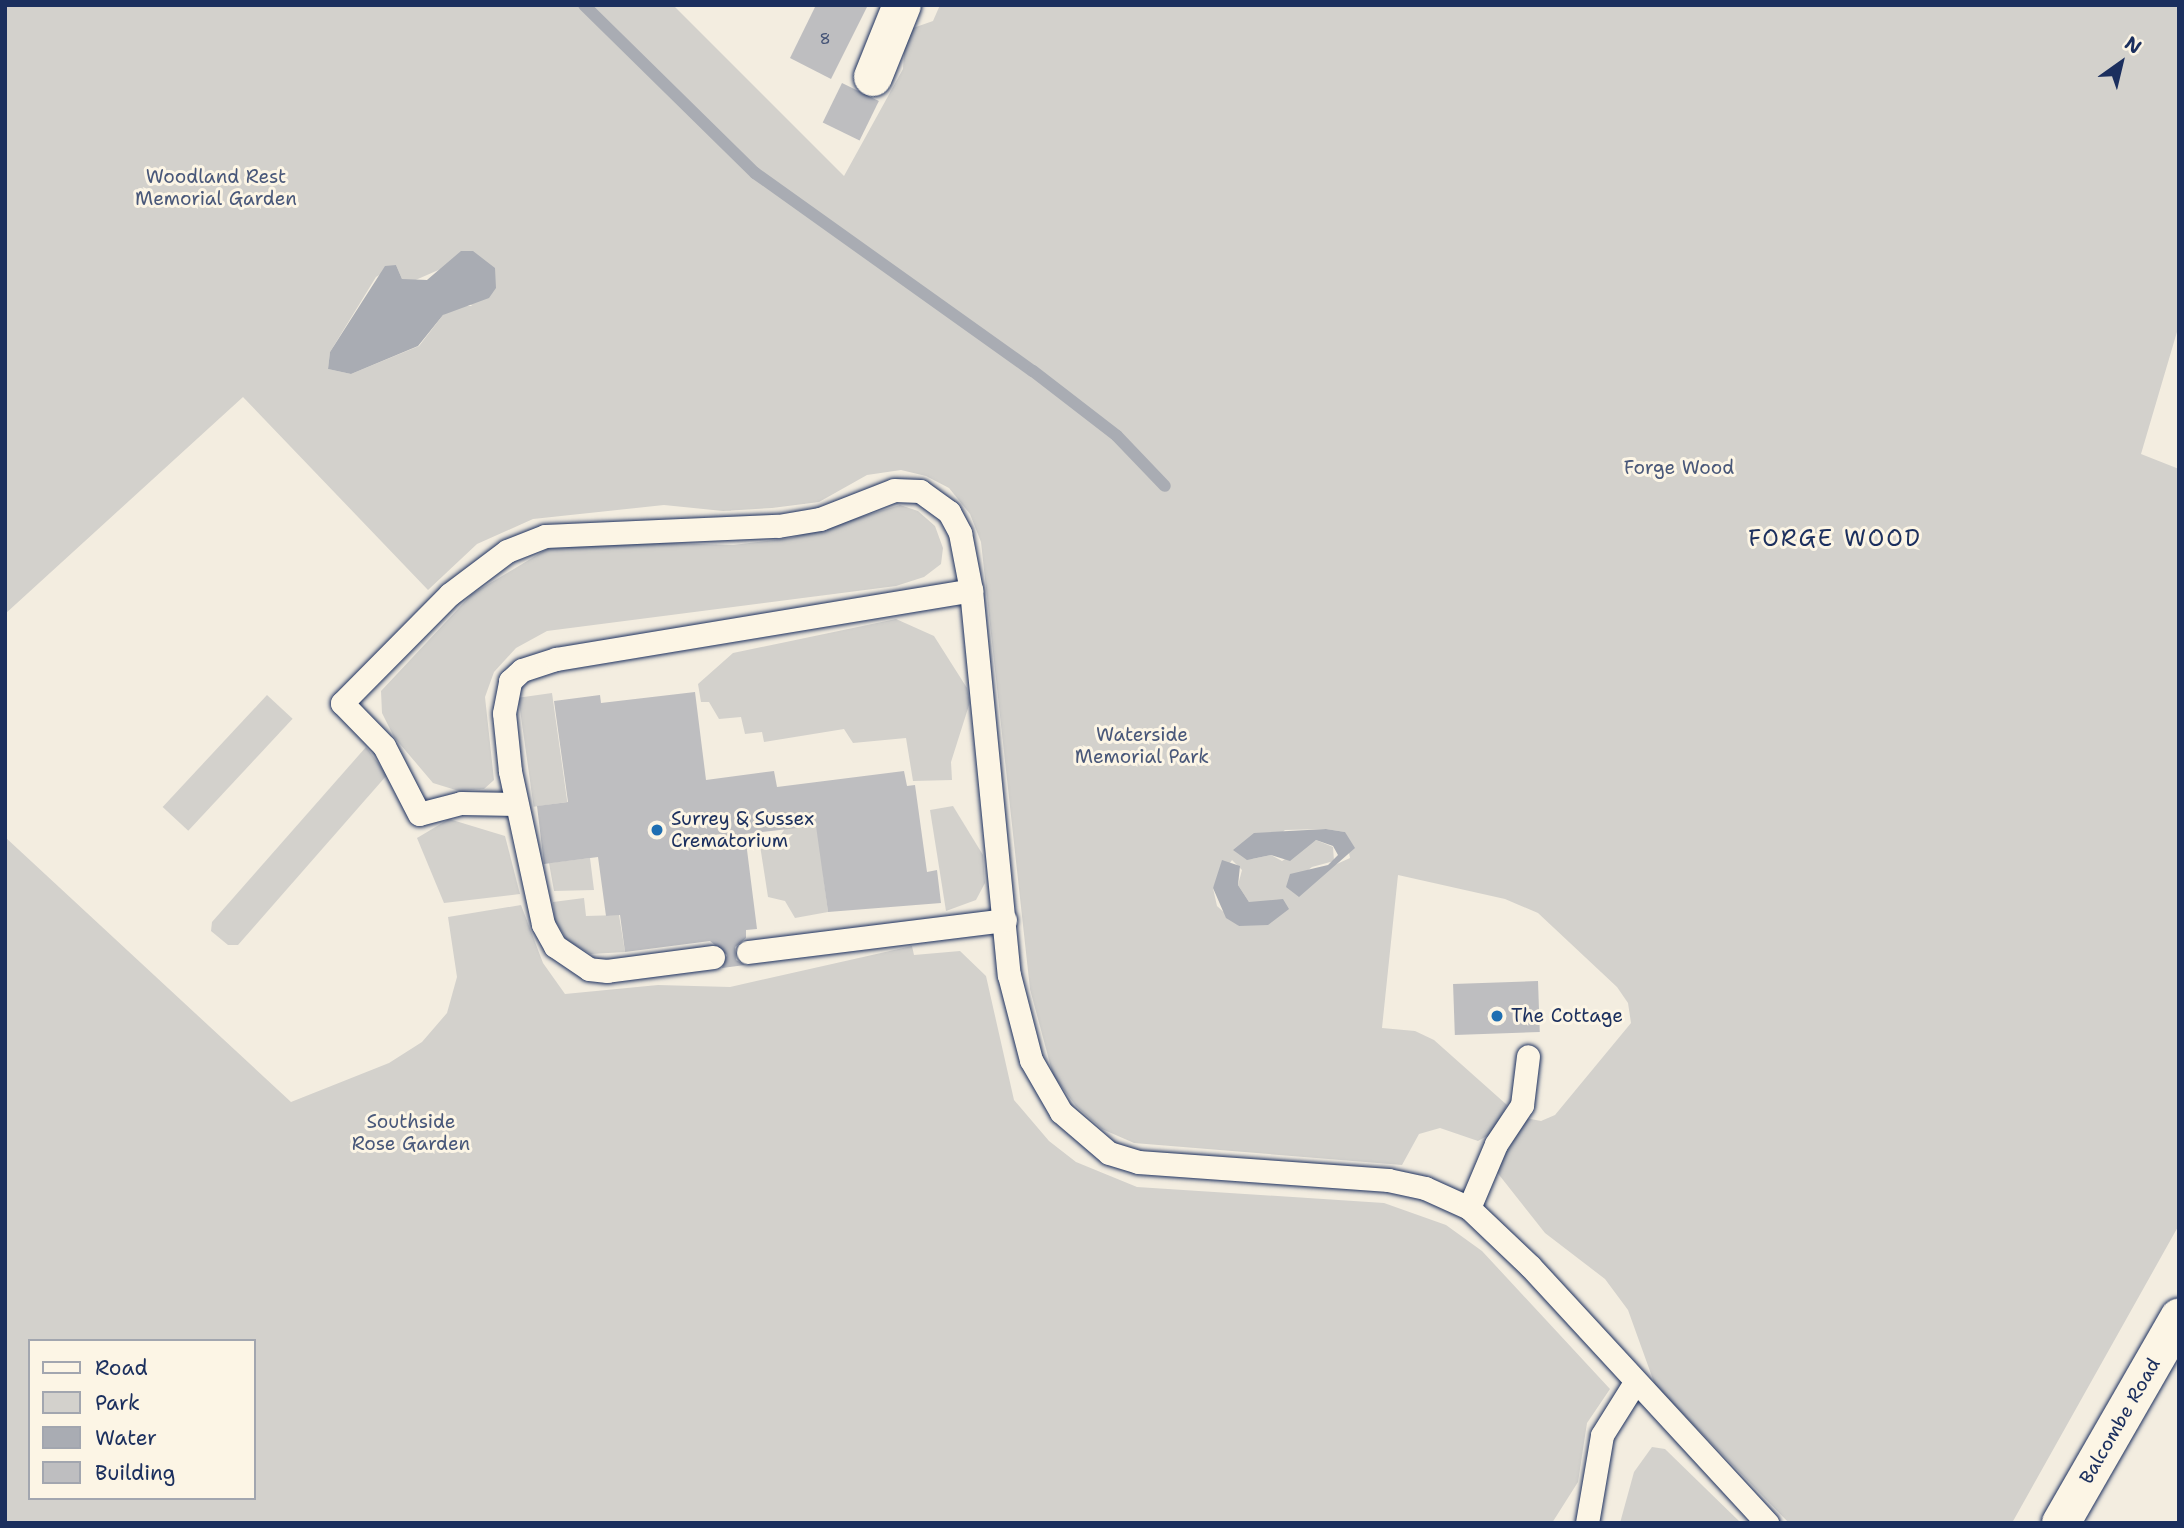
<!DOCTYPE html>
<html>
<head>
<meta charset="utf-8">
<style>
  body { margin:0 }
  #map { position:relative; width:2184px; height:1528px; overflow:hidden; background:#f3ede0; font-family:"Shantell Sans",sans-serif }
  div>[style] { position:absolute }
  .green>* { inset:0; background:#d3d1cc; transform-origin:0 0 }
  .water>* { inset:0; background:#a9acb3 }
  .stream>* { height:12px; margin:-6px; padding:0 6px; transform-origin:6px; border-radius:6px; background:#a9acb3 }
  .building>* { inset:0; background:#bebec0; transform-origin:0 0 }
  .roads { filter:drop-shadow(0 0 2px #1b2f5e) drop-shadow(0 0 2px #1b2f5e) }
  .service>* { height:23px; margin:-11.5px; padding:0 11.5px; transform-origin:11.5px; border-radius:11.5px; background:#fcf5e5 }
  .minor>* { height:38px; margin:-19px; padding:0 19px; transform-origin:19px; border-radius:19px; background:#fcf5e5 }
  .secondary>* { height:38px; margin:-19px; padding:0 19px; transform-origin:19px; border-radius:19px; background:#fcf5e5 }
  .dots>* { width:19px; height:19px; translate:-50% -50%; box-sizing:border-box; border:4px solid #fcf5e5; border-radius:50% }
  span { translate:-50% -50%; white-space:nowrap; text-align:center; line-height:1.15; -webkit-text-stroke:6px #fcf5e5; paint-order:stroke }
  .number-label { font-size:16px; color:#445376 }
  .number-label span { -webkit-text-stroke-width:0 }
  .park-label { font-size:19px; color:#49587a }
  .poi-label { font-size:19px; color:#1b2f5e }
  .left { translate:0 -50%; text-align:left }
  .street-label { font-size:19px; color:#1b2f5e }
  .quarter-label { font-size:23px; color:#1b2f5e; letter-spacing:2px }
  .frame { position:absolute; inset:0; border:7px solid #1b2f5e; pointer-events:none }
  .legend { position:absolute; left:28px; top:1339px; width:228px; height:161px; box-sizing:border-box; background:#fcf5e5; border:2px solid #a2a6af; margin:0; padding:9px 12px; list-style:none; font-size:21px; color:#1b2f5e }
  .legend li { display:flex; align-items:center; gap:14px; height:35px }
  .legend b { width:35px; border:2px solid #a2a6af }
  .north { position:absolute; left:2086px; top:28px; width:70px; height:70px; -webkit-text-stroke:5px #fcf5e5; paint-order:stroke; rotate:34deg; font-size:19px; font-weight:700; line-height:28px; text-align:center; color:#1b2f5e }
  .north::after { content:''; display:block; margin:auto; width:24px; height:32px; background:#1b2f5e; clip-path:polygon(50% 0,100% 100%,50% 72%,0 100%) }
</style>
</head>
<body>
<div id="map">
  <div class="green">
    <i style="clip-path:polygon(evenodd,5px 5px,673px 5px,844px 176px,903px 69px,905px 39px,913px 28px,933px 21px,940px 5px,2179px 5px,2179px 325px,2141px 454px,2179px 469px,2179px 1225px,2012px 1523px,1789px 1523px,1655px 1385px,1628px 1310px,1605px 1279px,1545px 1233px,1496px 1171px,1526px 1118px,1541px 1121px,1555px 1115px,1631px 1023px,1628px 1003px,1617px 987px,1538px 913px,1505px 899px,1398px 875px,1382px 1028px,1415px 1031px,1434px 1040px,1507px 1105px,1492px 1133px,1478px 1141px,1440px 1128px,1419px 1134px,1402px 1165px,1134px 1143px,1102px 1129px,1076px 1106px,1053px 1075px,1030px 989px,981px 542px,970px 514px,949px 488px,926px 476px,901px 470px,867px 475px,819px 502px,772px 508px,723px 511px,664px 505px,533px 519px,477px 544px,428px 590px,243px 397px,5px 614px,5px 5px,396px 265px,402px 279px,411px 282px,443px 268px,472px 306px,456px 306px,443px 315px,419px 346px,351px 374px,328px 369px,330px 352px,376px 277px,396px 265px,5px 5px,1326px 829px,1345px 832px,1350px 858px,1286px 887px,1312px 867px,1334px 861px,1333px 847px,1316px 840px,1282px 861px,1271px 855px,1252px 859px,1285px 830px,1326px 829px,5px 5px,1232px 860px,1242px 870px,1238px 885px,1249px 902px,1269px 904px,1278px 899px,1239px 926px,1217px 906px,1213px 888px,1232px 860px)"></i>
    <i style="clip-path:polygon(900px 505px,918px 511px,935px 526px,943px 548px,941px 564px,924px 577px,896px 586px,547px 631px,516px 648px,494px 672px,485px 697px,494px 780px,484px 789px,459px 791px,433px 783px,394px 737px,382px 713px,381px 691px,472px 594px,547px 549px,598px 541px,733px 545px,791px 538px)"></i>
    <i style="clip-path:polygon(896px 619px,934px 636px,967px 688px,970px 702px,951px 762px,952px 780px,913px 781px,906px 738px,853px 743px,844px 729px,764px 742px,762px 732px,745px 734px,741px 717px,719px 719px,709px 702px,701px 702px,698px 684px,733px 653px)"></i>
    <i style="left:552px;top:693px;width:110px;height:34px;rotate:82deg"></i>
    <i style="left:267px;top:695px;width:35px;height:153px;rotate:43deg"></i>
    <i style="clip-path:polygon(366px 747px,387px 775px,238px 945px,228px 945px,211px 931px,212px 922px)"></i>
    <i style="clip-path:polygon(953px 806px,983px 855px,985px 883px,976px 900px,946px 911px,930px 810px)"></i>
    <i style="clip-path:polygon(883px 812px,823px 873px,828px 912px,795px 918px,785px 901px,768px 897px,759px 839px,780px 836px,788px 824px)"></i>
    <i style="clip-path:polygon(449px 819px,505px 836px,520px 894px,444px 903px,417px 838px)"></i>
    <i style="clip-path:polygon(evenodd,5px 837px,291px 1102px,389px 1063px,422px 1042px,447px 1013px,457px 977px,448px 917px,521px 905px,543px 963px,565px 994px,658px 985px,730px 987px,912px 946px,914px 955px,960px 951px,986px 976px,1014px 1100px,1049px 1141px,1076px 1162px,1137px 1187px,1384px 1203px,1446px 1225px,1482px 1251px,1610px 1389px,1587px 1423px,1578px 1482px,1552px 1523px,5px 1523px,5px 837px,30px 1341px,254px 1341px,254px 1498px,30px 1498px,30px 1341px)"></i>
    <i style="clip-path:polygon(590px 858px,594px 890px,554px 891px,549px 863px)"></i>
    <i style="clip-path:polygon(584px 898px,586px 916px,619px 915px,625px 952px,591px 954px,568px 941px,555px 921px,553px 902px)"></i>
    <i style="clip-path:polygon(1652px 1447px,1665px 1449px,1741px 1523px,1620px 1523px,1634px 1472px)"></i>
  </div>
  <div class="water">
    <i style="clip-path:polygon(461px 251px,473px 251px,495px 268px,496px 288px,489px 298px,443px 315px,418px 346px,351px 374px,328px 369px,330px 352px,385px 266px,396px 265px,402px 279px,427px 280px)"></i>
    <i style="clip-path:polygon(1326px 829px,1345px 832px,1355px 848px,1299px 897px,1286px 887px,1290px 874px,1328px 865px,1338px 855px,1333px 846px,1316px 840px,1290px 861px,1271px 855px,1247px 860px,1233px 850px,1254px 833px)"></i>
    <i style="clip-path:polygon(1222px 860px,1240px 866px,1238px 885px,1249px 902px,1283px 899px,1289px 909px,1268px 925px,1239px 926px,1226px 918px,1213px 888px)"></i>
  </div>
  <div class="stream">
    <i style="left:584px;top:5px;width:240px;rotate:44.5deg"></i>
    <i style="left:755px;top:173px;width:341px;rotate:35.5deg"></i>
    <i style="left:1033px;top:371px;width:106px;rotate:37.7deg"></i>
    <i style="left:1117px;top:436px;width:69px;rotate:46.2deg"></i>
  </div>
  <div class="building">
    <i style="clip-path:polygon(816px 5px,868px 5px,831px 79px,790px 58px)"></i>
    <i style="left:842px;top:83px;width:41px;height:44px;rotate:26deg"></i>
    <i style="clip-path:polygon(695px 692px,706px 780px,774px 771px,777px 787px,904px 771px,907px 786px,915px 785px,927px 872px,937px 870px,941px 903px,828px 912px,816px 826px,745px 834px,757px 929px,746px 930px,746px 938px,735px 947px,736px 960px,745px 965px,722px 968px,727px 955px,710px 941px,625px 952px,620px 915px,606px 916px,598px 857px,544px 864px,537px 806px,568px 802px,554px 701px,600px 695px,601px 703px)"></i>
    <i style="left:1538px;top:981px;width:51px;height:85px;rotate:88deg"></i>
  </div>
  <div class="roads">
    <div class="service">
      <i style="left:516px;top:804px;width:55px;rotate:-179deg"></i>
      <i style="left:461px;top:803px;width:43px;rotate:165.3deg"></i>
      <i style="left:419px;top:814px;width:76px;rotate:-117.2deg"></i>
      <i style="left:384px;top:746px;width:60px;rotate:-134.3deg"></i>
      <i style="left:342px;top:703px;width:153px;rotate:-45.3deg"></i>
      <i style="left:450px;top:594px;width:71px;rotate:-37deg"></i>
      <i style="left:507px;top:551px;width:41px;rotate:-21.5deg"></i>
      <i style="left:545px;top:536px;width:233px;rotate:-2.5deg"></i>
      <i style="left:778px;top:526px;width:43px;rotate:-9.5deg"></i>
      <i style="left:820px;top:519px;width:79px;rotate:-21.4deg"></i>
      <i style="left:894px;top:490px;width:26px;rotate:2deg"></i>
      <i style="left:920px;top:491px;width:36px;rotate:36deg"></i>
      <i style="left:949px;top:512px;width:24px;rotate:62deg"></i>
      <i style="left:960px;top:533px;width:58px;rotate:79.1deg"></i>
      <i style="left:971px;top:590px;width:387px;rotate:84.4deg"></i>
      <i style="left:1009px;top:975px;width:88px;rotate:75.5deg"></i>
      <i style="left:1031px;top:1060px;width:60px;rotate:60deg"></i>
      <i style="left:1061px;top:1112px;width:63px;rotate:40.5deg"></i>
      <i style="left:1109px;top:1153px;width:30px;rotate:17deg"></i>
      <i style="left:1138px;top:1162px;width:251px;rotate:4.1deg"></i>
      <i style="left:1388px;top:1180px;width:38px;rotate:12deg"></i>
      <i style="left:1425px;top:1188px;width:48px;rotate:24.4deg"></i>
      <i style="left:1469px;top:1208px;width:84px;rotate:43.6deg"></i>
      <i style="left:1530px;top:1266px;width:350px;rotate:47.3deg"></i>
      <i style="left:748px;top:952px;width:259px;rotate:-7.1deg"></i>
      <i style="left:713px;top:957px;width:107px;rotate:172.5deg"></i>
      <i style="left:607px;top:971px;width:18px;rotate:-174deg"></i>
      <i style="left:589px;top:969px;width:41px;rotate:-145.9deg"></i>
      <i style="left:555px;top:946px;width:25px;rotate:-119deg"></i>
      <i style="left:543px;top:924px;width:157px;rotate:-102.2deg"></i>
      <i style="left:510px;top:771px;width:58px;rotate:-95.9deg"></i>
      <i style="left:504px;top:713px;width:33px;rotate:-79deg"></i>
      <i style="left:510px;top:681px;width:16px;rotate:-43deg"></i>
      <i style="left:522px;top:670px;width:36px;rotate:-18deg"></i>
      <i style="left:556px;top:659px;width:421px;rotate:-9.4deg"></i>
      <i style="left:1469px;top:1208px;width:69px;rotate:-67.1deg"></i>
      <i style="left:1496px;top:1144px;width:47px;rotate:-56.3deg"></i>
      <i style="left:1522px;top:1105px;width:49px;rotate:-83deg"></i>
      <i style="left:1587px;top:1523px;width:89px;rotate:-80.3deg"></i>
      <i style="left:1602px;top:1435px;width:60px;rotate:-57.9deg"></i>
    </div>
    <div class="minor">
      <i style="left:873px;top:77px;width:78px;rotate:-68.1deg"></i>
    </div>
    <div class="secondary">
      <i style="left:2061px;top:1523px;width:237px;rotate:-60.1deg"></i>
    </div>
  </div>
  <div class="dots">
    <i style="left:657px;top:830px;background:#1f6fb2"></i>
    <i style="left:1497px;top:1016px;background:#1f6fb2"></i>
  </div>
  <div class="number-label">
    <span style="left:825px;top:39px">8</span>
  </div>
  <div class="park-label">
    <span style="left:216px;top:188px">Woodland Rest<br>Memorial Garden</span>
    <span style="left:1679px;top:468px">Forge Wood</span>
    <span style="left:1142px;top:746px">Waterside<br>Memorial Park</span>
    <span style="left:411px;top:1133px">Southside<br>Rose Garden</span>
  </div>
  <div class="poi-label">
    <span class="left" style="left:671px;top:830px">Surrey &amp; Sussex<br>Crematorium</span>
    <span class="left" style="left:1511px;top:1016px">The Cottage</span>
  </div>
  <div class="street-label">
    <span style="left:2120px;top:1421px;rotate:-60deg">Balcombe Road</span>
  </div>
  <div class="quarter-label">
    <span style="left:1835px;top:538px">FORGE WOOD</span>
  </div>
  <div class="frame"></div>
  <ul class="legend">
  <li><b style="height:9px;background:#fcf5e5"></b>Road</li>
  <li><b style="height:19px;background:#d3d1cc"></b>Park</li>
  <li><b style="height:19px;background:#a9acb3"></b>Water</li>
  <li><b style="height:19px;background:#bebec0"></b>Building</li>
  </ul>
  <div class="north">N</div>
</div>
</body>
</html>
